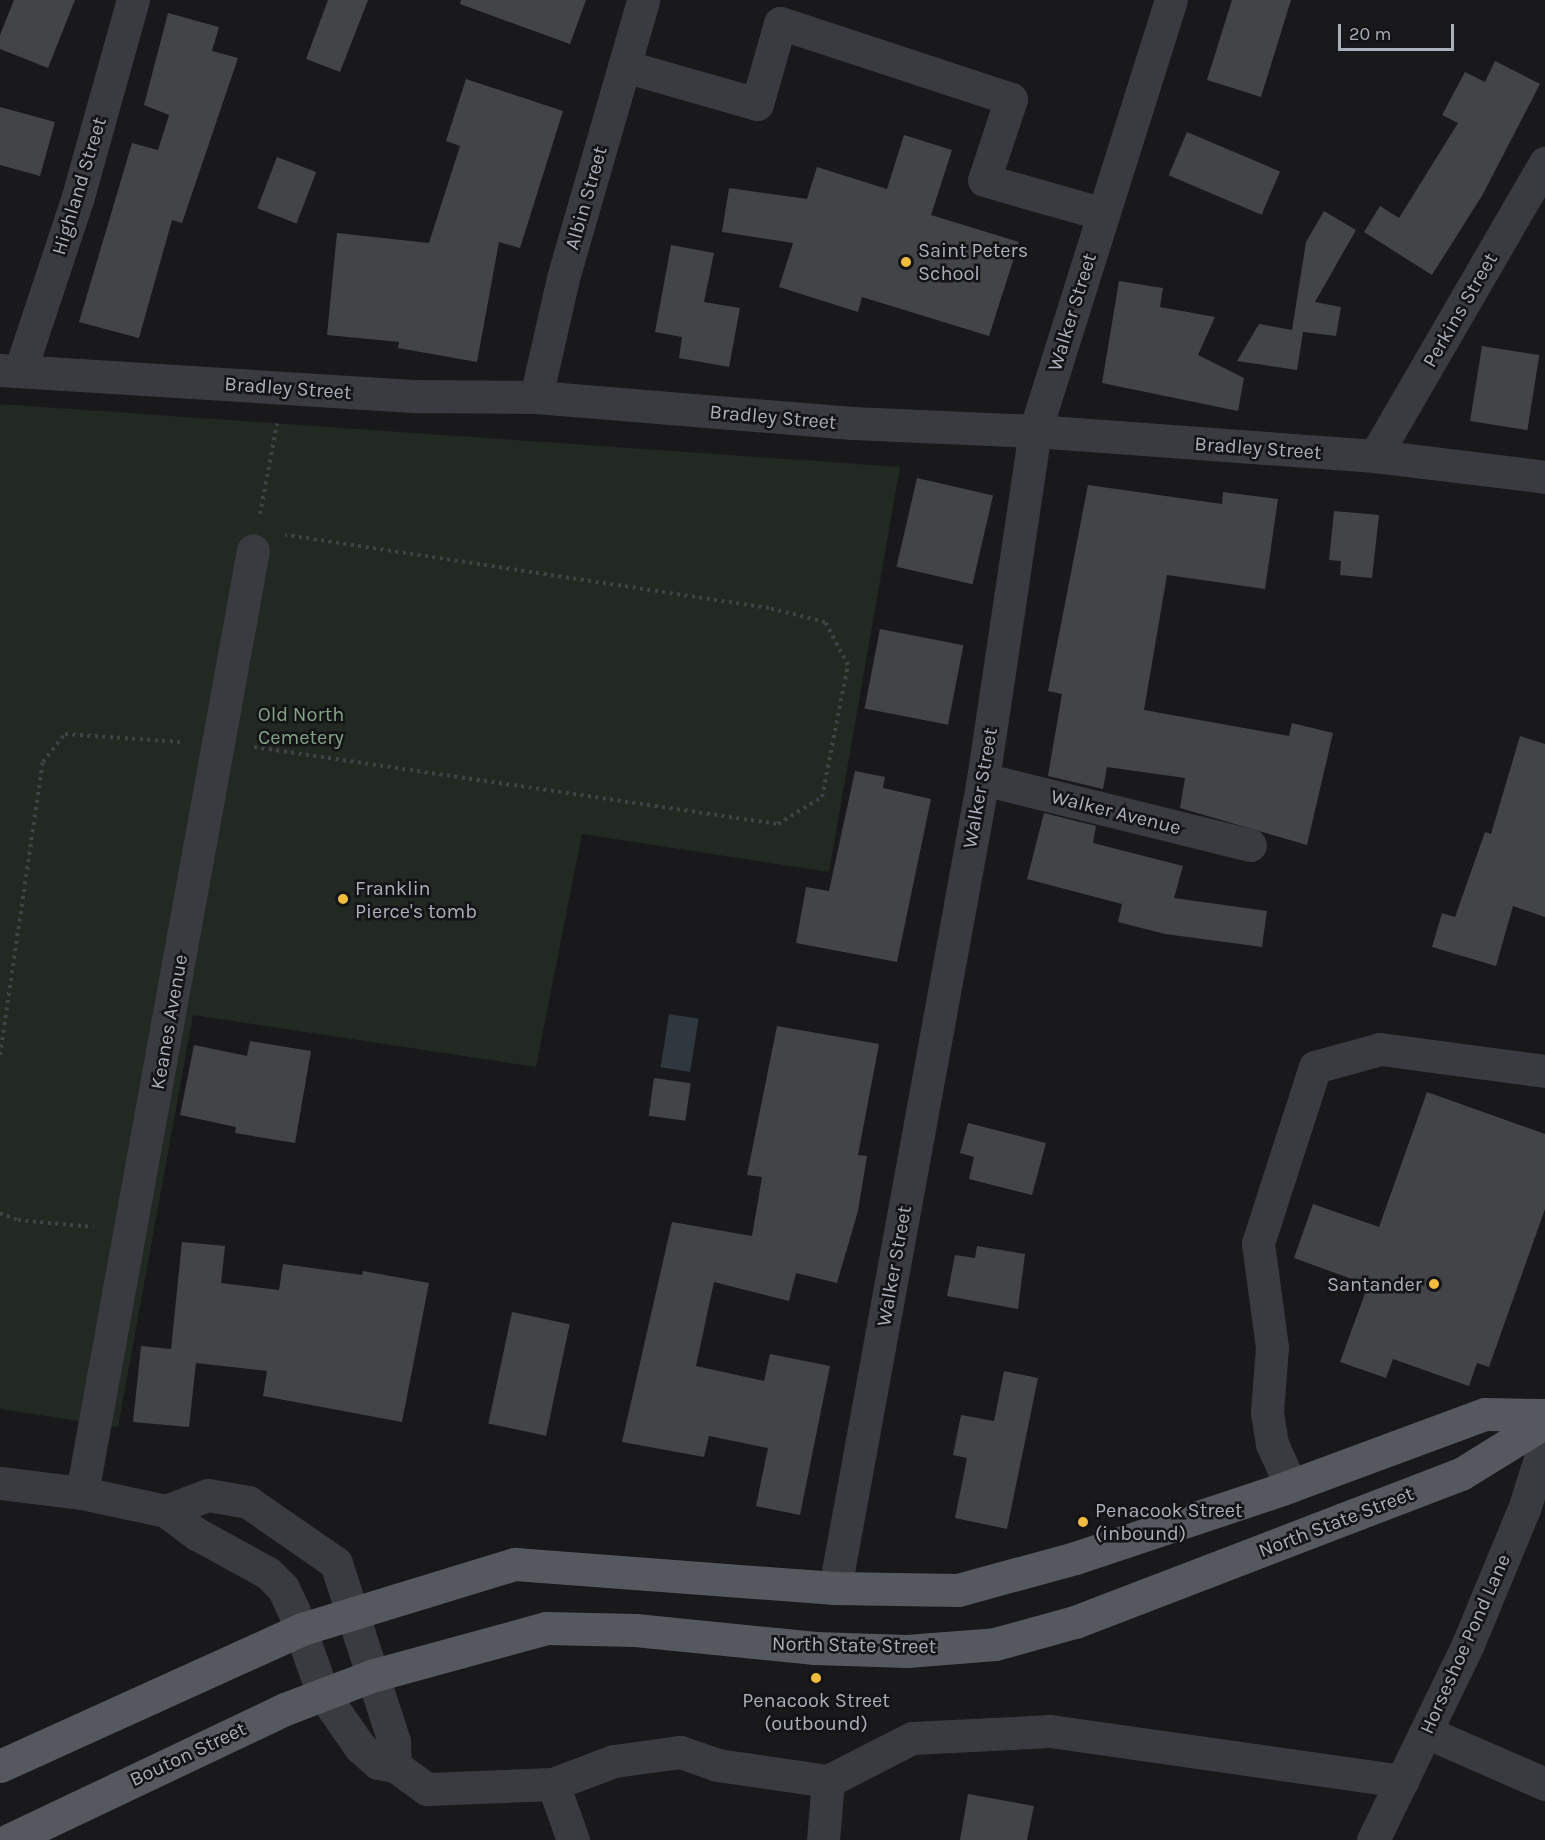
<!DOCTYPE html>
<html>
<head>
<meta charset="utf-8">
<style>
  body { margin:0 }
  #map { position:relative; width:1545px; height:1840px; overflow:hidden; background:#19191b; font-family:Karla,sans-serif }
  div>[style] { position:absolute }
  .green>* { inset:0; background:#212922 }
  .water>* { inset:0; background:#2f373f; transform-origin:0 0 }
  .building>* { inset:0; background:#434448; transform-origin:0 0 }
  .path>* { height:4px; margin-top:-2px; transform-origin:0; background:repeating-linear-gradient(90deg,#404247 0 3px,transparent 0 7.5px) }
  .minor>* { height:33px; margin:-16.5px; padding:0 16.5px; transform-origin:16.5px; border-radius:16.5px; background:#3a3b40 }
  .major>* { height:33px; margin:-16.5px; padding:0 16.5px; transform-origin:16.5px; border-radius:16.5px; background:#56585f }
  .dots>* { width:16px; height:16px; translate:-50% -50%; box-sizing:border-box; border:3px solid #141416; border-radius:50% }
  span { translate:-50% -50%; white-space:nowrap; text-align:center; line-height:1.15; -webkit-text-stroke:5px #141416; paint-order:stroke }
  .street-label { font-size:20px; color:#abafbb }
  .poi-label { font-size:20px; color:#abafbb }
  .left { translate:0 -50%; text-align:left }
  .right { translate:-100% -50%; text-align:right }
  .park-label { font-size:20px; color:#83a586 }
  .scale { position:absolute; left:1338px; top:24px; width:116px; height:27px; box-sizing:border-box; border:3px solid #abafbb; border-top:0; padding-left:8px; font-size:18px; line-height:21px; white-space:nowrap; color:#abafbb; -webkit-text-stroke:4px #141416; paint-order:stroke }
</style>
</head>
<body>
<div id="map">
  <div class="green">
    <i style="clip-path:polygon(0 404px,900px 467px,829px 872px,582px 834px,536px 1067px,193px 1015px,118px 1427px,0 1409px)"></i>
  </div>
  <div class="water">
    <i style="left:669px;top:1014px;width:30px;height:54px;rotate:9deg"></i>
  </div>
  <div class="building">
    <i style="clip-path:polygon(14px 0,75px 0,48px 68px,0 49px,0 35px)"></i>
    <i style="clip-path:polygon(328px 0,368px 0,340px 72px,306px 59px)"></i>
    <i style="clip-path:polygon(461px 0,586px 0,570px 44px,460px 4px)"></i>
    <i style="clip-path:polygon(1232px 0,1291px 0,1261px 97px,1207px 80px)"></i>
    <i style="clip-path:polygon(168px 13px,219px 27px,212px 51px,238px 58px,182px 223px,172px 220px,139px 338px,79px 322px,132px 143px,158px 150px,169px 115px,144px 105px)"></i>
    <i style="clip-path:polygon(1495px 61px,1540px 84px,1483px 194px,1432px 275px,1364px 232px,1380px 206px,1399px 218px,1458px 123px,1442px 115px,1465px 72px,1485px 82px)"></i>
    <i style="clip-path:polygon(466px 79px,563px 111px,520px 248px,499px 242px,477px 362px,398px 348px,399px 342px,327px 335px,337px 233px,429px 243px,460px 146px,446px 141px)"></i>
    <i style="clip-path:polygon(0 107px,55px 122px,40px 176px,0 165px)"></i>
    <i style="left:1187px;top:132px;width:101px;height:47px;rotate:23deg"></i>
    <i style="clip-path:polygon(904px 135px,952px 150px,931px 215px,1019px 242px,989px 336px,862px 297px,858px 312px,779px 287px,793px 243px,722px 232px,729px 188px,807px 199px,817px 167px,887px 189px)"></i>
    <i style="left:277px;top:157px;width:42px;height:55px;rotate:21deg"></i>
    <i style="clip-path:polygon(1324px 211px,1356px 230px,1315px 302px,1341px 307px,1336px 336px,1303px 332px,1297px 370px,1237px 361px,1259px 324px,1292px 330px,1306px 242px)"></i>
    <i style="clip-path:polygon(671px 245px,714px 253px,704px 302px,740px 308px,729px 367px,679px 358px,682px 337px,655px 332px)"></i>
    <i style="clip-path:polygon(1119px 281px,1163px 288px,1160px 307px,1215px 317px,1198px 355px,1244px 378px,1238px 411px,1102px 383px)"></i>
    <i style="left:1482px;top:346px;width:58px;height:76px;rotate:9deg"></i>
    <i style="left:917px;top:478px;width:78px;height:91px;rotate:13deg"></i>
    <i style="clip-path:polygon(1088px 485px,1222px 504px,1223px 492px,1278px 499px,1265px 589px,1167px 575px,1144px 710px,1289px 736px,1292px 723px,1333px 733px,1307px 845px,1180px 808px,1185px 778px,1107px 767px,1103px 789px,1048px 776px,1062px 694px,1048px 691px)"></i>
    <i style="clip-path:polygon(1334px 511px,1379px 515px,1372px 578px,1340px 575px,1341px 561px,1329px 560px)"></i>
    <i style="left:880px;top:629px;width:85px;height:81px;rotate:11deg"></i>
    <i style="clip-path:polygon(1520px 736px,1545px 744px,1545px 917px,1513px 906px,1496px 966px,1432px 947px,1442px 913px,1455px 917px,1485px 832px,1491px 834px)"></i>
    <i style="clip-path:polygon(855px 771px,885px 777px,883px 788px,931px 799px,897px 962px,796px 943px,806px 887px,829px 891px)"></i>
    <i style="clip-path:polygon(1044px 813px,1096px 826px,1093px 843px,1183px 866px,1174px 898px,1267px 911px,1262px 947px,1165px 934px,1118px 922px,1122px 904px,1027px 879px)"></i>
    <i style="clip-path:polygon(777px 1026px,879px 1044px,858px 1155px,867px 1156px,858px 1211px,837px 1283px,796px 1273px,789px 1301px,714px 1282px,696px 1366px,764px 1381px,770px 1354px,830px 1366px,800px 1515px,756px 1506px,768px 1448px,709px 1436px,704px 1457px,622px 1442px,672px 1222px,752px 1236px,762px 1177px,747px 1175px)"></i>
    <i style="clip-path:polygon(250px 1041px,311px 1051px,295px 1143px,235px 1133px,236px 1127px,180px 1115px,194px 1045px,247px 1056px)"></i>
    <i style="left:654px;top:1078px;width:37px;height:38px;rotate:8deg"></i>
    <i style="clip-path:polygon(1427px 1092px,1545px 1134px,1545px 1209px,1489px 1367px,1477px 1363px,1469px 1386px,1393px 1359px,1386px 1378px,1340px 1362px,1368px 1285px,1294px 1258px,1313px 1204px,1379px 1227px)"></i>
    <i style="clip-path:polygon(968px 1123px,1046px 1143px,1032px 1195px,969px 1179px,974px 1157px,960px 1153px)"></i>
    <i style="clip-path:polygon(182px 1242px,225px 1246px,221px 1283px,279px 1290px,283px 1264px,362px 1275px,363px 1271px,429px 1283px,402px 1422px,263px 1396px,267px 1371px,196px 1363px,189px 1427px,133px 1422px,141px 1346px,171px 1349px)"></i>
    <i style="clip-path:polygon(977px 1246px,1025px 1254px,1018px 1309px,947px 1296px,955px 1255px,975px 1258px)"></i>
    <i style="left:512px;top:1312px;width:59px;height:114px;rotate:12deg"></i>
    <i style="clip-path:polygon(1004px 1371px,1038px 1378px,1007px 1529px,955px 1518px,967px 1458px,953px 1455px,961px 1415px,994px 1421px)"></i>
    <i style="clip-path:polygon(968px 1794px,1034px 1806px,1027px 1840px,960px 1840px)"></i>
  </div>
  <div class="path">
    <i style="left:260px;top:514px;width:92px;rotate:-79.3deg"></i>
    <i style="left:254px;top:747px;width:530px;rotate:8.36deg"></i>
    <i style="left:778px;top:824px;width:52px;rotate:-31.5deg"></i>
    <i style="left:822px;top:797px;width:135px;rotate:-78.9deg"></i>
    <i style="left:848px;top:665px;width:49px;rotate:-118.1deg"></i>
    <i style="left:825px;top:622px;width:58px;rotate:-166deg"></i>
    <i style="left:769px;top:608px;width:489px;rotate:-171.4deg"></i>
    <i style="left:0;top:1055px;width:296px;rotate:-81.7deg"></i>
    <i style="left:43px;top:762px;width:36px;rotate:-52deg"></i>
    <i style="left:65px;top:734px;width:116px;rotate:3.9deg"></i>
    <i style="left:0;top:1213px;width:19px;rotate:21deg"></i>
    <i style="left:18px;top:1220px;width:76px;rotate:5.3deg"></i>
  </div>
  <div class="minor">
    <i style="left:624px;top:66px;width:138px;rotate:15.9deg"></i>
    <i style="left:757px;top:104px;width:84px;rotate:-74.1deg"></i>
    <i style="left:780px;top:23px;width:243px;rotate:18.2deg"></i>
    <i style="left:1011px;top:99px;width:85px;rotate:108.4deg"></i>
    <i style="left:984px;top:180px;width:124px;rotate:15.9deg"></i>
    <i style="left:0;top:370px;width:417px;rotate:3.6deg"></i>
    <i style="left:416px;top:396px;width:120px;rotate:0.5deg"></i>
    <i style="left:536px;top:397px;width:317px;rotate:4.7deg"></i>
    <i style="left:852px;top:423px;width:183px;rotate:2.5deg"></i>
    <i style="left:1035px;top:431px;width:341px;rotate:4.2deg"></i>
    <i style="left:1375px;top:456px;width:171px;rotate:7deg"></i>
    <i style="left:20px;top:371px;width:180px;rotate:-71.6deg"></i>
    <i style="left:77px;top:200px;width:208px;rotate:-74.4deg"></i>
    <i style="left:536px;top:397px;width:122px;rotate:-77.2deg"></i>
    <i style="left:563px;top:278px;width:289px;rotate:-73.9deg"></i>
    <i style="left:1375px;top:456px;width:339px;rotate:-59.9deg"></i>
    <i style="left:983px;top:779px;width:275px;rotate:13.9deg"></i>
    <i style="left:0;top:1483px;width:83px;rotate:7deg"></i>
    <i style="left:82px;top:1493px;width:86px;rotate:12.1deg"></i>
    <i style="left:166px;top:1511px;width:39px;rotate:37deg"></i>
    <i style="left:197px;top:1534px;width:81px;rotate:28.8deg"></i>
    <i style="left:268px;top:1573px;width:21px;rotate:45deg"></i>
    <i style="left:283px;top:1588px;width:23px;rotate:65deg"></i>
    <i style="left:293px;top:1609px;width:90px;rotate:70.6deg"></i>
    <i style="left:323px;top:1694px;width:65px;rotate:55.1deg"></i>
    <i style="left:360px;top:1747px;width:24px;rotate:42deg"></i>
    <i style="left:378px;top:1763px;width:17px;rotate:10deg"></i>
    <i style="left:395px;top:1766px;width:39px;rotate:36deg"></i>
    <i style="left:427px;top:1789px;width:126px;rotate:-2.3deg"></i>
    <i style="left:553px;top:1784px;width:65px;rotate:-20.7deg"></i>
    <i style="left:614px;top:1761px;width:67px;rotate:-7.8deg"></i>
    <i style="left:680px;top:1752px;width:39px;rotate:19deg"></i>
    <i style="left:717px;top:1765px;width:112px;rotate:8.2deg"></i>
    <i style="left:828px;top:1781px;width:94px;rotate:-27.1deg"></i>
    <i style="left:912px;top:1738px;width:138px;rotate:-2.9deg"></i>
    <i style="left:1050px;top:1731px;width:356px;rotate:8.1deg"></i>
    <i style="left:1291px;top:1486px;width:46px;rotate:-114.3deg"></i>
    <i style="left:1272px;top:1444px;width:32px;rotate:-99deg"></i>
    <i style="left:1267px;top:1412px;width:65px;rotate:-85.6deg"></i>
    <i style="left:1272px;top:1347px;width:105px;rotate:-97.7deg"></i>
    <i style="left:1258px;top:1243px;width:185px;rotate:-72.1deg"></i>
    <i style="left:1315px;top:1067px;width:67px;rotate:-15.5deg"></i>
    <i style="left:1380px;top:1049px;width:166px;rotate:7.6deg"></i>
    <i style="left:82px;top:1493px;width:958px;rotate:-79.72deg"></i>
    <i style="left:166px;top:1511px;width:45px;rotate:-20.9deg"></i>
    <i style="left:208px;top:1495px;width:41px;rotate:9.9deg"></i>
    <i style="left:248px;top:1502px;width:107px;rotate:34.7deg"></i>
    <i style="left:336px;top:1563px;width:187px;rotate:72deg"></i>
    <i style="left:394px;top:1741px;width:25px;rotate:88deg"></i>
    <i style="left:835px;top:1588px;width:822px;rotate:-79.63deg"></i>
    <i style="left:983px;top:779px;width:352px;rotate:-81.5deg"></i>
    <i style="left:1035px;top:431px;width:452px;rotate:-72.5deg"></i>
    <i style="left:1426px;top:1732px;width:130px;rotate:23.6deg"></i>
    <i style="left:553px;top:1784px;width:59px;rotate:70.3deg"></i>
    <i style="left:823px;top:1840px;width:59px;rotate:-85.2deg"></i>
    <i style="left:1373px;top:1840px;width:218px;rotate:-64.1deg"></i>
    <i style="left:1468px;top:1644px;width:146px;rotate:-67.5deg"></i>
    <i style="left:1524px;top:1509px;width:69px;rotate:-72.3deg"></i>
  </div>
  <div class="major">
    <i style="left:0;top:1766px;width:332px;rotate:-24.4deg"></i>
    <i style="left:302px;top:1629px;width:223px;rotate:-17deg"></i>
    <i style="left:515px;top:1564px;width:321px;rotate:4.3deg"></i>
    <i style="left:835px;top:1588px;width:123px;rotate:0.9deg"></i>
    <i style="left:958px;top:1590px;width:121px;rotate:-15.3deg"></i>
    <i style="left:1075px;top:1558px;width:218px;rotate:-18.4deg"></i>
    <i style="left:1282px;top:1489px;width:216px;rotate:-20.3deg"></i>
    <i style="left:1485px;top:1414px;width:60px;rotate:1deg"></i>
    <i style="left:9px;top:1840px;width:306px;rotate:-25.4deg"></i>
    <i style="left:285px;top:1709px;width:92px;rotate:-21deg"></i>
    <i style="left:371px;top:1676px;width:181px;rotate:-15.3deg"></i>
    <i style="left:546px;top:1628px;width:89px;rotate:1.3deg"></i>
    <i style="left:635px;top:1630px;width:181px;rotate:5.7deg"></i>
    <i style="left:815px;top:1648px;width:92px;rotate:1.9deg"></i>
    <i style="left:907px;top:1651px;width:88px;rotate:-4.5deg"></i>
    <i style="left:995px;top:1644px;width:83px;rotate:-15.4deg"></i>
    <i style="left:1075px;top:1622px;width:413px;rotate:-21deg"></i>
    <i style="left:1461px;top:1474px;width:99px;rotate:-31.8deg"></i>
  </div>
  <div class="dots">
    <i style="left:906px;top:262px;background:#f1bb3b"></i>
    <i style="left:343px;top:899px;background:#f1bb3b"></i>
    <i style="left:1434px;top:1284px;background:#f1bb3b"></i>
    <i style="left:1083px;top:1522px;background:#f1bb3b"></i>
    <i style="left:816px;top:1678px;background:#f1bb3b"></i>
  </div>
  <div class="street-label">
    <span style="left:79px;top:186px;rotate:-73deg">Highland Street</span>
    <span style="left:586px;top:198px;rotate:-74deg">Albin Street</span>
    <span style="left:1460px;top:310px;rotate:-60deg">Perkins Street</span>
    <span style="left:1072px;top:312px;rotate:-73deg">Walker Street</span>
    <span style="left:288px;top:388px;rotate:4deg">Bradley Street</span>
    <span style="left:773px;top:417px;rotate:5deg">Bradley Street</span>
    <span style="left:1258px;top:448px;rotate:4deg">Bradley Street</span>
    <span style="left:980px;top:788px;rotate:-80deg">Walker Street</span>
    <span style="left:1116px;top:812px;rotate:14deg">Walker Avenue</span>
    <span style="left:169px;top:1022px;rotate:-80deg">Keanes Avenue</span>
    <span style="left:894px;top:1266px;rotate:-80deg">Walker Street</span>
    <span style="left:1336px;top:1522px;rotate:-21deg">North State Street</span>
    <span style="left:1465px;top:1644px;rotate:-66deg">Horseshoe Pond Lane</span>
    <span style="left:854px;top:1645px;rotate:1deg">North State Street</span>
    <span style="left:188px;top:1754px;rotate:-25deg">Bouton Street</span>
  </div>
  <div class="poi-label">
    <span class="left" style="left:918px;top:262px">Saint Peters<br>School</span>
    <span class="left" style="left:355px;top:900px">Franklin<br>Pierce's tomb</span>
    <span class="right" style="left:1422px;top:1284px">Santander</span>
    <span class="left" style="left:1095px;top:1522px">Penacook Street<br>(inbound)</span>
    <span style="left:816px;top:1712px">Penacook Street<br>(outbound)</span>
  </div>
  <div class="park-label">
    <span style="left:301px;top:726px">Old North<br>Cemetery</span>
  </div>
  <div class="scale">20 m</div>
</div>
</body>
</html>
